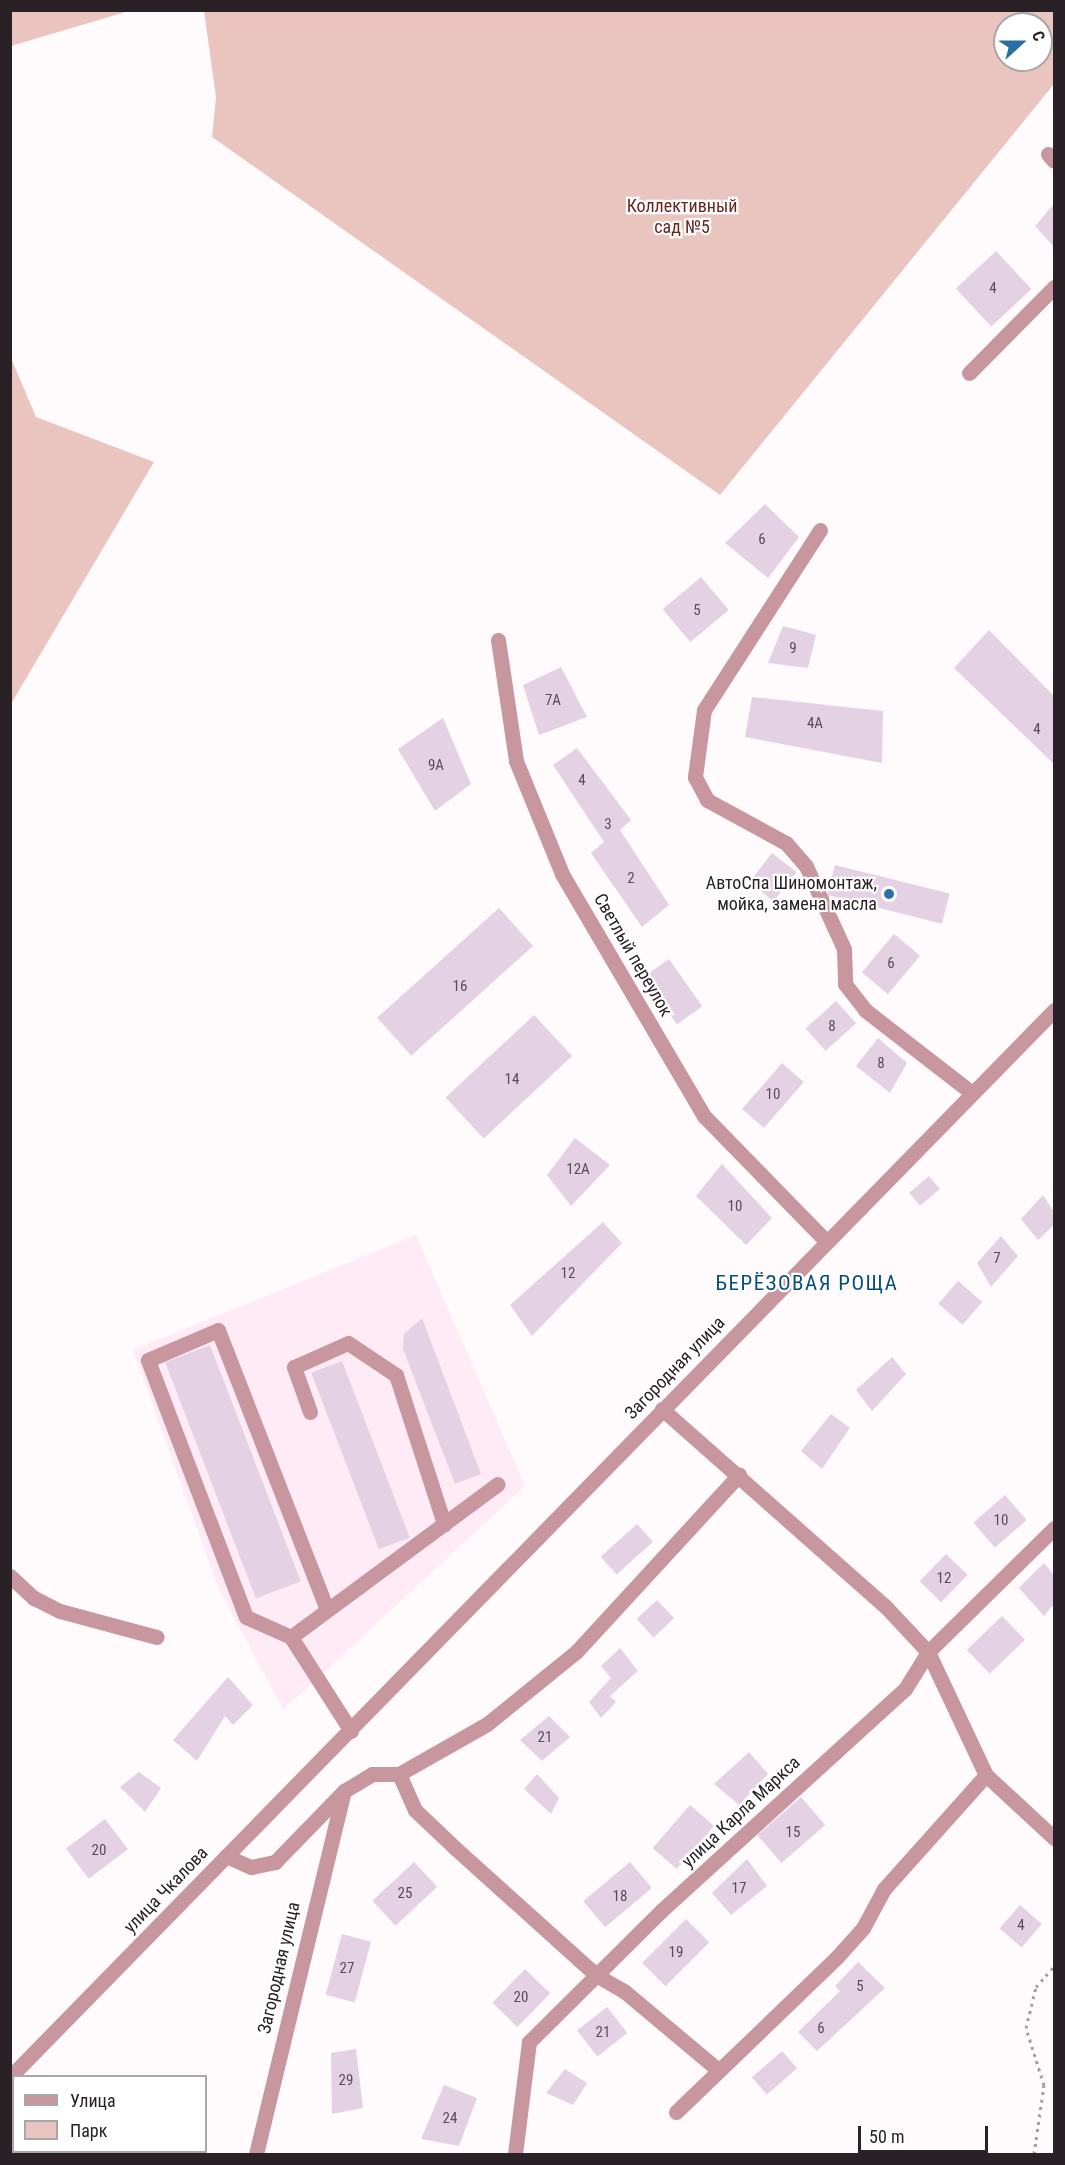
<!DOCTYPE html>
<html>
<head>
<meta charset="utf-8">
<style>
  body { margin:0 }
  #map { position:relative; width:1065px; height:2165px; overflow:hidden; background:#fffafc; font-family:"Roboto Condensed",sans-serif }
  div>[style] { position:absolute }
  .built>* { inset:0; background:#ffebf5 }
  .green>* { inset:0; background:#eac5bf }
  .building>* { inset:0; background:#e4d2e4; transform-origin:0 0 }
  .path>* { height:3px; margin-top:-1.5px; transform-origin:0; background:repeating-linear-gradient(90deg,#a69fa2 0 3px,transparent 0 7.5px) }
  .minor>* { height:15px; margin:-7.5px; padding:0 7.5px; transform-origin:7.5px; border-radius:7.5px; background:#c7969f }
  .dots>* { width:16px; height:16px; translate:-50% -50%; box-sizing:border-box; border:3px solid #fff; border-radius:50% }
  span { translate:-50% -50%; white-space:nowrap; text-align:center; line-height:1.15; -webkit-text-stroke:4.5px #fff; paint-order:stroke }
  .number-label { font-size:15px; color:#584d56 }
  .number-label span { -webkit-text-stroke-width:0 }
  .park-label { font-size:18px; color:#69221d }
  .poi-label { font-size:18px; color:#2a2126 }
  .right { translate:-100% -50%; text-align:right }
  .street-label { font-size:18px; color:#2a2126 }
  .quarter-label { font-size:21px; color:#064d7c; letter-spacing:1.5px }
  .frame { position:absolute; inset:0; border:12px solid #2a2126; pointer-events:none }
  .legend { position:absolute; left:12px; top:2075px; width:195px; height:78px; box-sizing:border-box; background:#fff; border:2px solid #aaa6a8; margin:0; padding:8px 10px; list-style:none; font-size:18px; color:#2a2126 }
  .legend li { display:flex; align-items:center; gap:12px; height:30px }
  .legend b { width:30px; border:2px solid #aaa6a8 }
  .north { position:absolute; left:993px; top:12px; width:60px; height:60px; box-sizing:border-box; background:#fff; border:2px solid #aaa6a8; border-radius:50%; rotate:69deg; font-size:16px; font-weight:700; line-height:24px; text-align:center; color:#2a2126 }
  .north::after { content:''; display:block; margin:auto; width:21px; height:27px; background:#2a6fa4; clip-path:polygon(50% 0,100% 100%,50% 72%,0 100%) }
  .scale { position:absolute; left:858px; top:2126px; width:130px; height:27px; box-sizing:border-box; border:3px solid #2a2126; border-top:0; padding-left:8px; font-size:18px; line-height:21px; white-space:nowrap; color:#2a2126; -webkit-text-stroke:4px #fff; paint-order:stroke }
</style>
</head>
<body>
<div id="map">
  <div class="built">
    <i style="clip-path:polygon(416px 1235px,525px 1486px,283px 1710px,218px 1587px,133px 1350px)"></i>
  </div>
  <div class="green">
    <i style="clip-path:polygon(11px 10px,129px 10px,129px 11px,11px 46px)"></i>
    <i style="clip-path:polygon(evenodd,204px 11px,1054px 11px,1054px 84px,720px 495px,212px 137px,216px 97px,204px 11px,1005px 24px,1041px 24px,1041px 60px,1005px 60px,1005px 24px)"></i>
    <i style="clip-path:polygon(11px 358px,36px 417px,154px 462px,11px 704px)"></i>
  </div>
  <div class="building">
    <i style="clip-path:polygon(1054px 204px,1054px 247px,1035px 226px)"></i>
    <i style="left:996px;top:251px;width:52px;height:55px;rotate:47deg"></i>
    <i style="clip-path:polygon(765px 504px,799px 537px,768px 578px,725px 543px)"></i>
    <i style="left:701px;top:577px;width:43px;height:50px;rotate:50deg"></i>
    <i style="clip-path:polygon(783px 626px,816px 635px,808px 668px,768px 663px)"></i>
    <i style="clip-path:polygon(989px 630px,1054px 696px,1054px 764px,954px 668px)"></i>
    <i style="clip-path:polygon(561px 667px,587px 717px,539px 735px,523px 685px)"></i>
    <i style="clip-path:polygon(752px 697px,883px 711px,882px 763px,745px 737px)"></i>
    <i style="clip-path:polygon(443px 718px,471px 784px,435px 811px,398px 749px)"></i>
    <i style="clip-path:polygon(577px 748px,631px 820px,620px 830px,669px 905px,642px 927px,591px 853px,604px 842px,553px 765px)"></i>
    <i style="left:772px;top:853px;width:31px;height:37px;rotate:38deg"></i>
    <i style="left:835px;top:865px;width:118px;height:31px;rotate:14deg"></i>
    <i style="left:499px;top:908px;width:51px;height:164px;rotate:48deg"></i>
    <i style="left:894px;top:934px;width:34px;height:50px;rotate:40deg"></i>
    <i style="left:669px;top:959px;width:58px;height:31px;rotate:55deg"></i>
    <i style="left:836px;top:1001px;width:30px;height:41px;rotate:48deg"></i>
    <i style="left:534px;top:1015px;width:56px;height:121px;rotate:47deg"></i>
    <i style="clip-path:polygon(878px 1038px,907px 1063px,890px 1093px,856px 1066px)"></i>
    <i style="left:782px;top:1063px;width:29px;height:61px;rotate:41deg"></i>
    <i style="clip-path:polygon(575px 1138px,610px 1165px,571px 1206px,547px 1175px)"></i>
    <i style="clip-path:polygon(722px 1164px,772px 1218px,746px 1245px,696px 1196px)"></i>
    <i style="left:929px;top:1176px;width:17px;height:26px;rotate:50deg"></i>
    <i style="clip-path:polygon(1043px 1195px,1054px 1212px,1054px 1225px,1038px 1240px,1021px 1219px)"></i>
    <i style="clip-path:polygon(603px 1222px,622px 1243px,532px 1336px,510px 1305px)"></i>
    <i style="clip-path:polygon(1001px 1236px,1018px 1256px,991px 1287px,977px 1263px)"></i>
    <i style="left:958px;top:1281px;width:32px;height:30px;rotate:41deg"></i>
    <i style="clip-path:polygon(422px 1318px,481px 1474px,455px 1484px,403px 1349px,404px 1334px)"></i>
    <i style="left:210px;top:1345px;width:253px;height:48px;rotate:69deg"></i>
    <i style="clip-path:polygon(892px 1357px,906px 1374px,872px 1411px,856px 1390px)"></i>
    <i style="left:342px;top:1361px;width:189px;height:33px;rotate:69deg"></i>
    <i style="clip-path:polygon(831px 1414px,850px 1428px,822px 1469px,801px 1451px)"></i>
    <i style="left:1005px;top:1495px;width:33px;height:42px;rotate:49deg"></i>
    <i style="left:637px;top:1524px;width:24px;height:49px;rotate:48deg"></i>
    <i style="left:946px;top:1554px;width:30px;height:38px;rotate:44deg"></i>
    <i style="clip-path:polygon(1044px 1563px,1054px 1575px,1054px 1604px,1044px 1616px,1019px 1588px)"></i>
    <i style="left:657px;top:1600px;width:25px;height:28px;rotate:47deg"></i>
    <i style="left:1002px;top:1616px;width:33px;height:49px;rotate:46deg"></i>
    <i style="clip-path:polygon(620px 1648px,638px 1671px,610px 1696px,616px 1702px,601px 1718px,589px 1702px,611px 1678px,601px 1666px)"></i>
    <i style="clip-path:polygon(228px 1677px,253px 1705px,233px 1725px,225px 1716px,197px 1761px,173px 1740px)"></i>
    <i style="clip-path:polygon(549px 1716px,570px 1737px,542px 1761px,520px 1740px)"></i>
    <i style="clip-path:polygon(749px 1752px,768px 1774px,739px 1805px,714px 1784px)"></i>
    <i style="clip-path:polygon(139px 1772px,161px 1788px,145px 1812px,120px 1787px)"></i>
    <i style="clip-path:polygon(537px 1774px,559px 1798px,551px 1814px,524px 1789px)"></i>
    <i style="left:801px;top:1797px;width:37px;height:58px;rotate:49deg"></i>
    <i style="left:690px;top:1805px;width:32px;height:57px;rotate:41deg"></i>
    <i style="left:105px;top:1819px;width:38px;height:49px;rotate:53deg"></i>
    <i style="clip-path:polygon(747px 1859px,767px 1886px,731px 1915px,712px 1893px)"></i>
    <i style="left:414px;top:1862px;width:34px;height:57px;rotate:47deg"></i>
    <i style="left:630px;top:1862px;width:34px;height:61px;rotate:50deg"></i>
    <i style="left:1020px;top:1905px;width:29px;height:31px;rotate:41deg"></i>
    <i style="left:686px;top:1919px;width:33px;height:62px;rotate:45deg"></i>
    <i style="left:342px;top:1934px;width:30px;height:63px;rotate:15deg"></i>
    <i style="clip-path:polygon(858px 1962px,885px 1988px,817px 2051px,798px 2032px,840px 1991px,835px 1986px)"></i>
    <i style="left:525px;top:1969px;width:35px;height:47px;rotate:44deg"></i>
    <i style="left:607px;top:2007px;width:33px;height:38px;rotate:52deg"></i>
    <i style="clip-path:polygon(356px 2049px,363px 2108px,332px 2114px,331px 2053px)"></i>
    <i style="left:782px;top:2051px;width:23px;height:40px;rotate:49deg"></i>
    <i style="clip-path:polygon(565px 2069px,587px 2083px,573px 2105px,546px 2093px)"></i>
    <i style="clip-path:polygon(444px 2085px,477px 2098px,459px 2146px,421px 2139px)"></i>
  </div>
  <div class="path">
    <i style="left:1034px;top:2154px;width:70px;rotate:-81.8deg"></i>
    <i style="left:1044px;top:2085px;width:60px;rotate:-107.5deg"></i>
    <i style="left:1026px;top:2028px;width:42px;rotate:-76.3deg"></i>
    <i style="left:1036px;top:1987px;width:28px;rotate:-49deg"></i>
  </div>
  <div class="minor">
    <i style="left:1048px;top:154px;width:9px;rotate:49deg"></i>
    <i style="left:969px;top:373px;width:121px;rotate:-45.3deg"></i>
    <i style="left:820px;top:530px;width:214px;rotate:122.8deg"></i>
    <i style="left:704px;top:710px;width:68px;rotate:97.7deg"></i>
    <i style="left:695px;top:777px;width:26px;rotate:62deg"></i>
    <i style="left:707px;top:800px;width:90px;rotate:28.6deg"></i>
    <i style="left:786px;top:843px;width:30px;rotate:49deg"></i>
    <i style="left:806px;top:866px;width:91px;rotate:65.4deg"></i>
    <i style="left:844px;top:949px;width:35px;rotate:88deg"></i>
    <i style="left:845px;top:984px;width:33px;rotate:52deg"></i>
    <i style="left:865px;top:1010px;width:135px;rotate:37.8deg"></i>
    <i style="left:498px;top:640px;width:122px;rotate:81.5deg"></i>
    <i style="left:516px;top:761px;width:122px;rotate:67.8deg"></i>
    <i style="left:562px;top:874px;width:281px;rotate:59.6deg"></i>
    <i style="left:704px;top:1116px;width:176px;rotate:45.7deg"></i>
    <i style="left:662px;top:1409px;width:298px;rotate:41.5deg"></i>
    <i style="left:885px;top:1606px;width:63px;rotate:46.9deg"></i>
    <i style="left:928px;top:1652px;width:136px;rotate:64.8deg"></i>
    <i style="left:986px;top:1775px;width:93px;rotate:42.8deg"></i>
    <i style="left:310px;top:1412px;width:48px;rotate:-109.6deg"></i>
    <i style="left:294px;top:1367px;width:59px;rotate:-24deg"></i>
    <i style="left:348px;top:1343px;width:58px;rotate:33.7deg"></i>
    <i style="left:396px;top:1375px;width:157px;rotate:72.1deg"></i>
    <i style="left:10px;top:1576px;width:33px;rotate:43deg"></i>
    <i style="left:34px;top:1598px;width:29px;rotate:27deg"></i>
    <i style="left:60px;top:1611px;width:100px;rotate:15deg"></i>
    <i style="left:291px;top:1637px;width:49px;rotate:-156deg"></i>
    <i style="left:246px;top:1617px;width:275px;rotate:-110.9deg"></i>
    <i style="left:148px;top:1360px;width:76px;rotate:-23.2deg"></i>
    <i style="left:218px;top:1330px;width:300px;rotate:68.7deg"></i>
    <i style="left:351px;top:1731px;width:112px;rotate:-122.6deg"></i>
    <i style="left:291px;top:1637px;width:257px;rotate:-36.5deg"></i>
    <i style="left:399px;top:1774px;width:101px;rotate:-29.6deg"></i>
    <i style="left:487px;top:1724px;width:114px;rotate:-39deg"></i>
    <i style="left:576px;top:1652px;width:241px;rotate:-47.4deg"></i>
    <i style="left:226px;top:1856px;width:27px;rotate:24deg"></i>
    <i style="left:251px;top:1867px;width:25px;rotate:-12deg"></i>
    <i style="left:275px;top:1862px;width:99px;rotate:-45.8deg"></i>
    <i style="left:344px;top:1791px;width:33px;rotate:-31deg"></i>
    <i style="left:372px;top:1774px;width:27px"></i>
    <i style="left:399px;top:1774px;width:39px;rotate:66deg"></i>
    <i style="left:415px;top:1810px;width:55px;rotate:43.5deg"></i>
    <i style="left:455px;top:1848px;width:190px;rotate:42deg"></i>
    <i style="left:596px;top:1975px;width:32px;rotate:30deg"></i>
    <i style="left:624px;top:1991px;width:121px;rotate:40deg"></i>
    <i style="left:10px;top:2077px;width:1493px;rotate:-45.62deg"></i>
    <i style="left:676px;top:2112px;width:223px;rotate:-43.9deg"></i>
    <i style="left:837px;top:1957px;width:39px;rotate:-48deg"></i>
    <i style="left:863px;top:1928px;width:44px;rotate:-61.7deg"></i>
    <i style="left:884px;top:1889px;width:153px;rotate:-48.2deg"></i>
    <i style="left:256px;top:2154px;width:370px;rotate:-76.4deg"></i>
    <i style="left:515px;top:2154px;width:113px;rotate:-82.9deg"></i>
    <i style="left:529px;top:2042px;width:187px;rotate:-44.8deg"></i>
    <i style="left:662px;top:1910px;width:328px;rotate:-42.3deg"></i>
    <i style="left:905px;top:1689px;width:44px;rotate:-58.1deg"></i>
    <i style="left:928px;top:1652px;width:177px;rotate:-44.5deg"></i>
  </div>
  <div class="dots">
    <i style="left:889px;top:894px;background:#2a6fa4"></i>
  </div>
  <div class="number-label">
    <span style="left:993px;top:289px">4</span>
    <span style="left:762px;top:540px">6</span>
    <span style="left:697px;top:611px">5</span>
    <span style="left:793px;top:649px">9</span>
    <span style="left:553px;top:701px">7А</span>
    <span style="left:815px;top:724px">4А</span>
    <span style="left:1037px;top:730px">4</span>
    <span style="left:436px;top:766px">9А</span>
    <span style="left:582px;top:781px">4</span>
    <span style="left:608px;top:825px">3</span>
    <span style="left:631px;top:879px">2</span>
    <span style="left:891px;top:964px">6</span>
    <span style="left:460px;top:987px">16</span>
    <span style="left:832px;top:1027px">8</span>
    <span style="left:881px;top:1064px">8</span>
    <span style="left:512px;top:1080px">14</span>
    <span style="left:773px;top:1095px">10</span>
    <span style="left:578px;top:1170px">12А</span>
    <span style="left:735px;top:1207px">10</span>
    <span style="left:997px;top:1259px">7</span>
    <span style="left:568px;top:1274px">12</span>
    <span style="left:1001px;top:1521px">10</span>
    <span style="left:944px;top:1579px">12</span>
    <span style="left:545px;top:1738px">21</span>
    <span style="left:793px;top:1833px">15</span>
    <span style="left:99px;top:1851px">20</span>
    <span style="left:739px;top:1889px">17</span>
    <span style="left:405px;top:1894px">25</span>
    <span style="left:620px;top:1897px">18</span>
    <span style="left:1021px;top:1926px">4</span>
    <span style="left:676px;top:1953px">19</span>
    <span style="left:347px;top:1969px">27</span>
    <span style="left:860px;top:1987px">5</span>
    <span style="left:521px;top:1998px">20</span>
    <span style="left:821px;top:2029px">6</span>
    <span style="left:603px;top:2033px">21</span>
    <span style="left:346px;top:2081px">29</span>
    <span style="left:450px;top:2119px">24</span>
  </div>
  <div class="park-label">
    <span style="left:682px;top:217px">Коллективный<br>сад №5</span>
  </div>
  <div class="poi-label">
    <span class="right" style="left:877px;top:894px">АвтоСпа Шиномонтаж,<br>мойка, замена масла</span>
  </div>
  <div class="street-label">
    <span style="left:633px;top:955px;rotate:60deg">Светлый переулок</span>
    <span style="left:675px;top:1368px;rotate:-46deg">Загородная улица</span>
    <span style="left:741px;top:1812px;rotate:-43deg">улица Карла Маркса</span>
    <span style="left:166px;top:1890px;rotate:-46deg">улица Чкалова</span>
    <span style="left:279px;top:1968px;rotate:-77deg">Загородная улица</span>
  </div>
  <div class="quarter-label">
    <span style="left:807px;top:1283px">БЕРЁЗОВАЯ РОЩА</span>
  </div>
  <div class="frame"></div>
  <ul class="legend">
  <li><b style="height:8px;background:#c7969f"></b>Улица</li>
  <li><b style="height:16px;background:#eac5bf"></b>Парк</li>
  </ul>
  <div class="north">С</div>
  <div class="scale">50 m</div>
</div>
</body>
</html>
